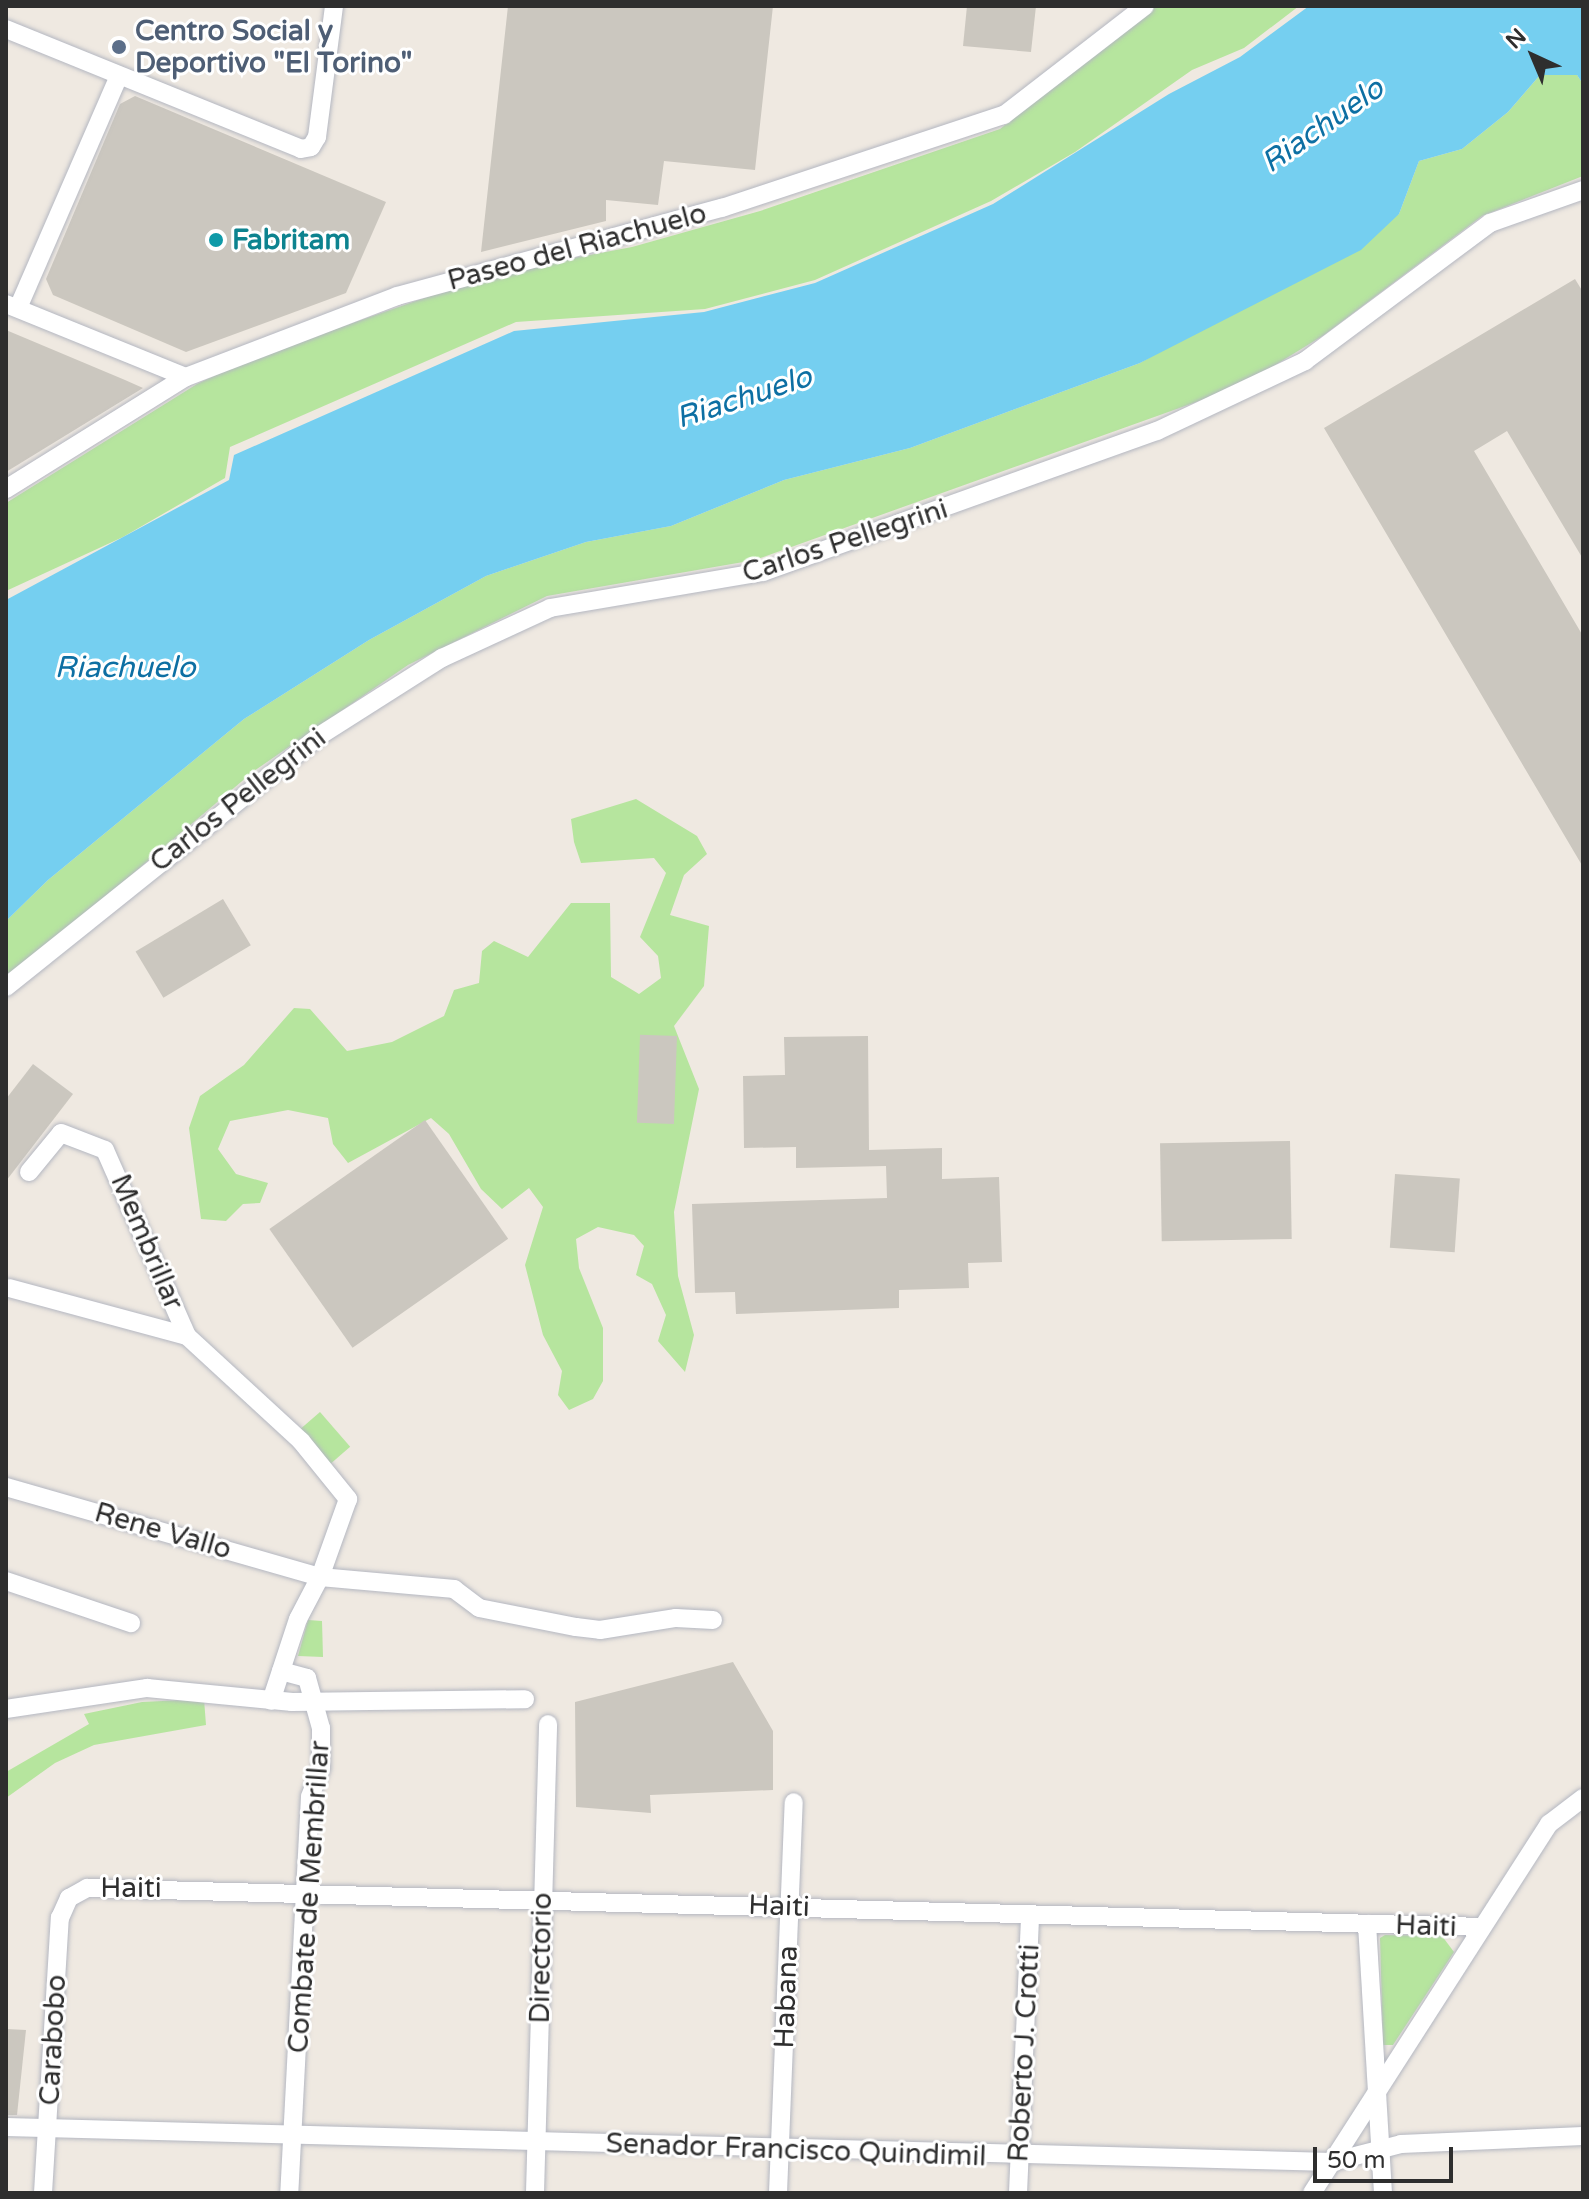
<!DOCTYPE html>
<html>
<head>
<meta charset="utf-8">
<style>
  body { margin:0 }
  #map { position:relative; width:1589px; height:2199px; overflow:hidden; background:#efe9e1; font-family:"Varela Round",sans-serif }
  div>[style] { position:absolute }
  .green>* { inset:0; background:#b6e59e; transform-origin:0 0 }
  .water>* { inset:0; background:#75cff0 }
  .building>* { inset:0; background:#cbc7bf; transform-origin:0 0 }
  .roads { filter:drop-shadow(0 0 2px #b4b7c1) drop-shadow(0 0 2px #b4b7c1) }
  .minor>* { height:18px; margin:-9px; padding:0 9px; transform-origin:9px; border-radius:9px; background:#fff }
  .dots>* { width:22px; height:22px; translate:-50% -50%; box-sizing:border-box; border:4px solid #fff; border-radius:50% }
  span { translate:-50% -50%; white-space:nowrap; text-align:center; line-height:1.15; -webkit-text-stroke:6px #fff; paint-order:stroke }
  .service-label { font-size:28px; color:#4e5e75; font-weight:700 }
  .left { translate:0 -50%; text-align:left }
  .culture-label { font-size:28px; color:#0d838f; font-weight:700 }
  .street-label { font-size:28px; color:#2e2e2e }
  .water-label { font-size:30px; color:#0d6fa3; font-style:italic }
  .frame { position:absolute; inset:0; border:8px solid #2e2e2e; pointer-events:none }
  .north { position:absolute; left:1493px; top:16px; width:80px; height:80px; -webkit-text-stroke:6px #fff; paint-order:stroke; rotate:316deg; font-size:22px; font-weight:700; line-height:32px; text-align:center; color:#2e2e2e }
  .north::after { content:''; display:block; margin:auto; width:28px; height:36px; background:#2e2e2e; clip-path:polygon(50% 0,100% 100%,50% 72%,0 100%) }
  .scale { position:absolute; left:1313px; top:2147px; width:140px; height:36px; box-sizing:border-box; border:4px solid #2e2e2e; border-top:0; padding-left:10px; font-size:24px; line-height:28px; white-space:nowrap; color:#2e2e2e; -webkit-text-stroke:6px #fff; paint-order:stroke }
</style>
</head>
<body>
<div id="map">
  <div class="green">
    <i style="clip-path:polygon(1155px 6px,1299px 6px,1244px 48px,1192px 70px,1075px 152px,991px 201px,815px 280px,705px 309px,516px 322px,230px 447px,225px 478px,123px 537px,6px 591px,6px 503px,197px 384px,255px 357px,499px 272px,632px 247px,760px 211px,1000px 129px)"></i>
    <i style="clip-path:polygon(1540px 75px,1577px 75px,1583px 84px,1583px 176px,1482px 216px,1324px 335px,1241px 386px,755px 560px,547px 596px,408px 665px,254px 771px,6px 981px,6px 921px,48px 880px,244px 719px,369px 640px,486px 576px,586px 542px,671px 526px,784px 480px,910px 448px,1140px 363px,1399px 214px,1419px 161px,1462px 149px,1508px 112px)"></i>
    <i style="clip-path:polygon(636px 799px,697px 836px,707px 854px,684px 875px,670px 915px,709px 926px,704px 986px,674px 1026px,699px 1089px,674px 1212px,678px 1276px,694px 1335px,685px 1372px,658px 1341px,666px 1315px,652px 1284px,636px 1275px,644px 1246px,634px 1235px,598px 1227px,576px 1239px,579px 1268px,603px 1328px,603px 1381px,593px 1399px,569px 1410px,558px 1395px,562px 1371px,543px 1335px,525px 1265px,543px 1207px,529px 1188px,502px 1209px,481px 1189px,449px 1134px,431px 1118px,348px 1163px,333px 1144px,328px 1118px,288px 1110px,230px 1121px,218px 1149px,236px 1174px,268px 1183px,260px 1203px,243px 1204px,226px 1221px,201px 1219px,189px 1128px,200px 1096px,244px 1065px,294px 1008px,310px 1009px,347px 1051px,392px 1042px,444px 1016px,454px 990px,479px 983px,482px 951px,494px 941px,528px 957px,571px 903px,610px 903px,611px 977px,639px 994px,661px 978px,658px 956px,640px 937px,666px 873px,654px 858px,581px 863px,574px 842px,571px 819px)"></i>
    <i style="left:320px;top:1412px;width:46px;height:26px;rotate:49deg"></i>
    <i style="clip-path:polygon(308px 1620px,322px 1621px,323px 1657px,298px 1656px)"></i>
    <i style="clip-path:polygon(204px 1699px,206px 1725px,94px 1745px,55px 1763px,6px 1798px,6px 1772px,89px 1724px,84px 1714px,142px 1702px)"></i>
    <i style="clip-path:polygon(1385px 1935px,1442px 1936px,1454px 1952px,1393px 2045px,1383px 2045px,1380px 1938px)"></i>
  </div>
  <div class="water">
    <i style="clip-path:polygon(1309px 6px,1583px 6px,1583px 84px,1577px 75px,1540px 75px,1508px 112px,1462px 149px,1419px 161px,1399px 214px,1361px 250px,1140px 363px,910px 448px,784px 480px,671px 526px,586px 542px,486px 576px,369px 640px,244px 719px,48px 880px,6px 921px,6px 600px,229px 480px,234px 455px,514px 331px,704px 312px,815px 283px,993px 204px,1169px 94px,1240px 57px)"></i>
  </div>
  <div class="building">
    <i style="clip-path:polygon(508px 6px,773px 6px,755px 170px,664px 161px,658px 205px,606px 200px,606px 221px,481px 252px)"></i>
    <i style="clip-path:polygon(967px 6px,1036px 6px,1031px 52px,963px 46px)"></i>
    <i style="clip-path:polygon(135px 96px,386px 202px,346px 293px,186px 352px,53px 295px,46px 279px,120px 104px)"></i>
    <i style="clip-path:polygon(1575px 279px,1583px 292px,1583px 559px,1507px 431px,1474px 451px,1583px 636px,1583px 867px,1324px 428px)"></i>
    <i style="clip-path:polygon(6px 330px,125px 380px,143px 388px,6px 472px)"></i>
    <i style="left:223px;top:899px;width:54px;height:102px;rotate:59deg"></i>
    <i style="left:677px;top:1036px;width:88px;height:37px;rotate:92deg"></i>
    <i style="clip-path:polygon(868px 1036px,869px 1150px,942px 1148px,942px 1179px,999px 1177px,1002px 1262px,968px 1263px,969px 1288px,899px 1290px,899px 1308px,736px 1314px,735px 1292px,695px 1293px,692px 1204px,887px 1198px,886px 1166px,796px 1168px,796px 1147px,744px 1148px,743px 1076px,785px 1075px,784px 1037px)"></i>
    <i style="clip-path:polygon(33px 1064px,73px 1094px,6px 1181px,6px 1099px)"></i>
    <i style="left:425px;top:1120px;width:145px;height:190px;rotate:55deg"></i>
    <i style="left:1290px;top:1141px;width:98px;height:130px;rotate:89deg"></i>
    <i style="left:1395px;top:1174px;width:65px;height:74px;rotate:4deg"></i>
    <i style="clip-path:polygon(733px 1662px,773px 1731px,773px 1790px,650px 1795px,651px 1813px,576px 1807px,575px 1702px)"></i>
    <i style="clip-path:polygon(6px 2029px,26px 2030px,17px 2115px,6px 2115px)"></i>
  </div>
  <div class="roads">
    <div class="minor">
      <i style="left:6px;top:29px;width:318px;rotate:22.1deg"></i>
      <i style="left:301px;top:149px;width:10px;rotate:-11deg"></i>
      <i style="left:311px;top:147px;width:12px;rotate:-59deg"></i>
      <i style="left:317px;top:137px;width:132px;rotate:-82.6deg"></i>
      <i style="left:6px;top:304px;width:194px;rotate:22.1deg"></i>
      <i style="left:18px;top:308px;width:253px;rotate:-66.5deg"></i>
      <i style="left:6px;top:489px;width:212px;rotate:-31.9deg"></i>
      <i style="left:186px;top:377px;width:226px;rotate:-21deg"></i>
      <i style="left:397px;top:296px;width:337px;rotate:-15.2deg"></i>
      <i style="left:722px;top:208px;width:297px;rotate:-18.3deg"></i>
      <i style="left:1004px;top:115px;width:178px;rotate:-37.7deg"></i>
      <i style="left:6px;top:987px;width:401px;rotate:-38.7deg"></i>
      <i style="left:319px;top:736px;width:146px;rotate:-32.4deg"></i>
      <i style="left:442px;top:658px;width:119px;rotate:-24.8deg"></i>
      <i style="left:550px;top:608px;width:216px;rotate:-9.6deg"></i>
      <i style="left:763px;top:572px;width:418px;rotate:-19.7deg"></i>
      <i style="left:1157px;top:431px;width:164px;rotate:-25.3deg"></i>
      <i style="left:1305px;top:361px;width:231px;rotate:-36.7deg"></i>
      <i style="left:1490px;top:223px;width:99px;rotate:-19.5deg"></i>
      <i style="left:29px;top:1172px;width:50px;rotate:-50.6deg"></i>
      <i style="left:61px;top:1133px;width:47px;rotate:21.1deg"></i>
      <i style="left:105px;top:1150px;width:203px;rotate:66.2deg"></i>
      <i style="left:187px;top:1336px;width:155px;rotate:42.6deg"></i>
      <i style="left:301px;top:1441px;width:75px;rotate:51deg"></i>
      <i style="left:348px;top:1499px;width:83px;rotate:109.7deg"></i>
      <i style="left:320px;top:1577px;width:47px;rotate:117.6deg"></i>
      <i style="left:298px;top:1619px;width:86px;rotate:108.2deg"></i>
      <i style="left:9px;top:1288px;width:184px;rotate:15.1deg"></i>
      <i style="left:6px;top:1487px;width:327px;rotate:16deg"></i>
      <i style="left:320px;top:1577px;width:135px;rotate:5.1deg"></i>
      <i style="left:454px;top:1589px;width:31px;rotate:37deg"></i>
      <i style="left:479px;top:1608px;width:99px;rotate:11.1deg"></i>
      <i style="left:576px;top:1627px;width:24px;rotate:7deg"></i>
      <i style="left:600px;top:1630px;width:77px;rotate:-9deg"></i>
      <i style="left:676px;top:1618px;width:37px;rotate:3deg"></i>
      <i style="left:6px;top:1581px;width:132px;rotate:18.6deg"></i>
      <i style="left:281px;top:1671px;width:27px;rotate:15deg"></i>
      <i style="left:307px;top:1678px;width:52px;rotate:74.4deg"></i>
      <i style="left:321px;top:1728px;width:40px;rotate:90deg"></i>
      <i style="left:321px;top:1768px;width:31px;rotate:111deg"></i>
      <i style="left:310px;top:1797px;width:397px;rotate:93deg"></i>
      <i style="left:6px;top:1709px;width:143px;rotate:-8.5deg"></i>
      <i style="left:147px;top:1688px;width:146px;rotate:5.5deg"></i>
      <i style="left:292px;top:1702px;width:233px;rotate:-0.7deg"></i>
      <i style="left:1367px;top:1924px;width:269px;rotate:86.6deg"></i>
      <i style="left:6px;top:2127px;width:1326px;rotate:1.51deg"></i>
      <i style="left:1332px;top:2162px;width:71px;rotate:-14.6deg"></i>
      <i style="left:1401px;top:2144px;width:182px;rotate:-2.5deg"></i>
      <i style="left:43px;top:2193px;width:276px;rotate:-86.5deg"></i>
      <i style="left:60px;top:1918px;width:22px;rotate:-66deg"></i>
      <i style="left:69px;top:1898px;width:21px;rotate:-29deg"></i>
      <i style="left:87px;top:1888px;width:1395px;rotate:1.6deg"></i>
      <i style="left:535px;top:2193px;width:469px;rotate:-88.4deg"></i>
      <i style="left:778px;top:2193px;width:391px;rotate:-87.7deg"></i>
      <i style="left:1018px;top:2193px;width:279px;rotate:-87.5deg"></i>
      <i style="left:1312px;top:2193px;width:439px;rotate:-57.3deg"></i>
      <i style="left:1549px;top:1824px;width:43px;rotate:-37.4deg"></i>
    </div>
  </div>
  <div class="dots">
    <i style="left:119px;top:47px;background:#5c6f8a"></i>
    <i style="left:216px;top:240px;background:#0f9aa8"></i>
  </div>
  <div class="service-label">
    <span class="left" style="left:135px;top:47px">Centro Social y<br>Deportivo "El Torino"</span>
  </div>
  <div class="culture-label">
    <span class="left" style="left:232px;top:240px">Fabritam</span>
  </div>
  <div class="street-label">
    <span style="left:577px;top:247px;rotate:-15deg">Paseo del Riachuelo</span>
    <span style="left:845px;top:541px;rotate:-18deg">Carlos Pellegrini</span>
    <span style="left:238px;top:800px;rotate:-38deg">Carlos Pellegrini</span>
    <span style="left:147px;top:1242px;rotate:67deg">Membrillar</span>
    <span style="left:163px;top:1531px;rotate:16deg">Rene Vallo</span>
    <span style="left:131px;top:1888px">Haiti</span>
    <span style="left:309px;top:1897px;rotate:-86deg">Combate de Membrillar</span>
    <span style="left:779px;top:1906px;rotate:2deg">Haiti</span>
    <span style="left:1426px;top:1926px;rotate:2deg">Haiti</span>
    <span style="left:541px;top:1958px;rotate:-89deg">Directorio</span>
    <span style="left:786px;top:1997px;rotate:-88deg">Habana</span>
    <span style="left:53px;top:2040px;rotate:-87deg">Carabobo</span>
    <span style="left:1024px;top:2053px;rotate:-87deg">Roberto J. Crotti</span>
    <span style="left:796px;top:2150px;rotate:2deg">Senador Francisco Quindimil</span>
  </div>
  <div class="water-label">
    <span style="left:1323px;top:126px;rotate:-35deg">Riachuelo</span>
    <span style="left:744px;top:398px;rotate:-18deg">Riachuelo</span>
    <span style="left:125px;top:668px">Riachuelo</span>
  </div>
  <div class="frame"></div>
  <div class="north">N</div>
  <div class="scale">50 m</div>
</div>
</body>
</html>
